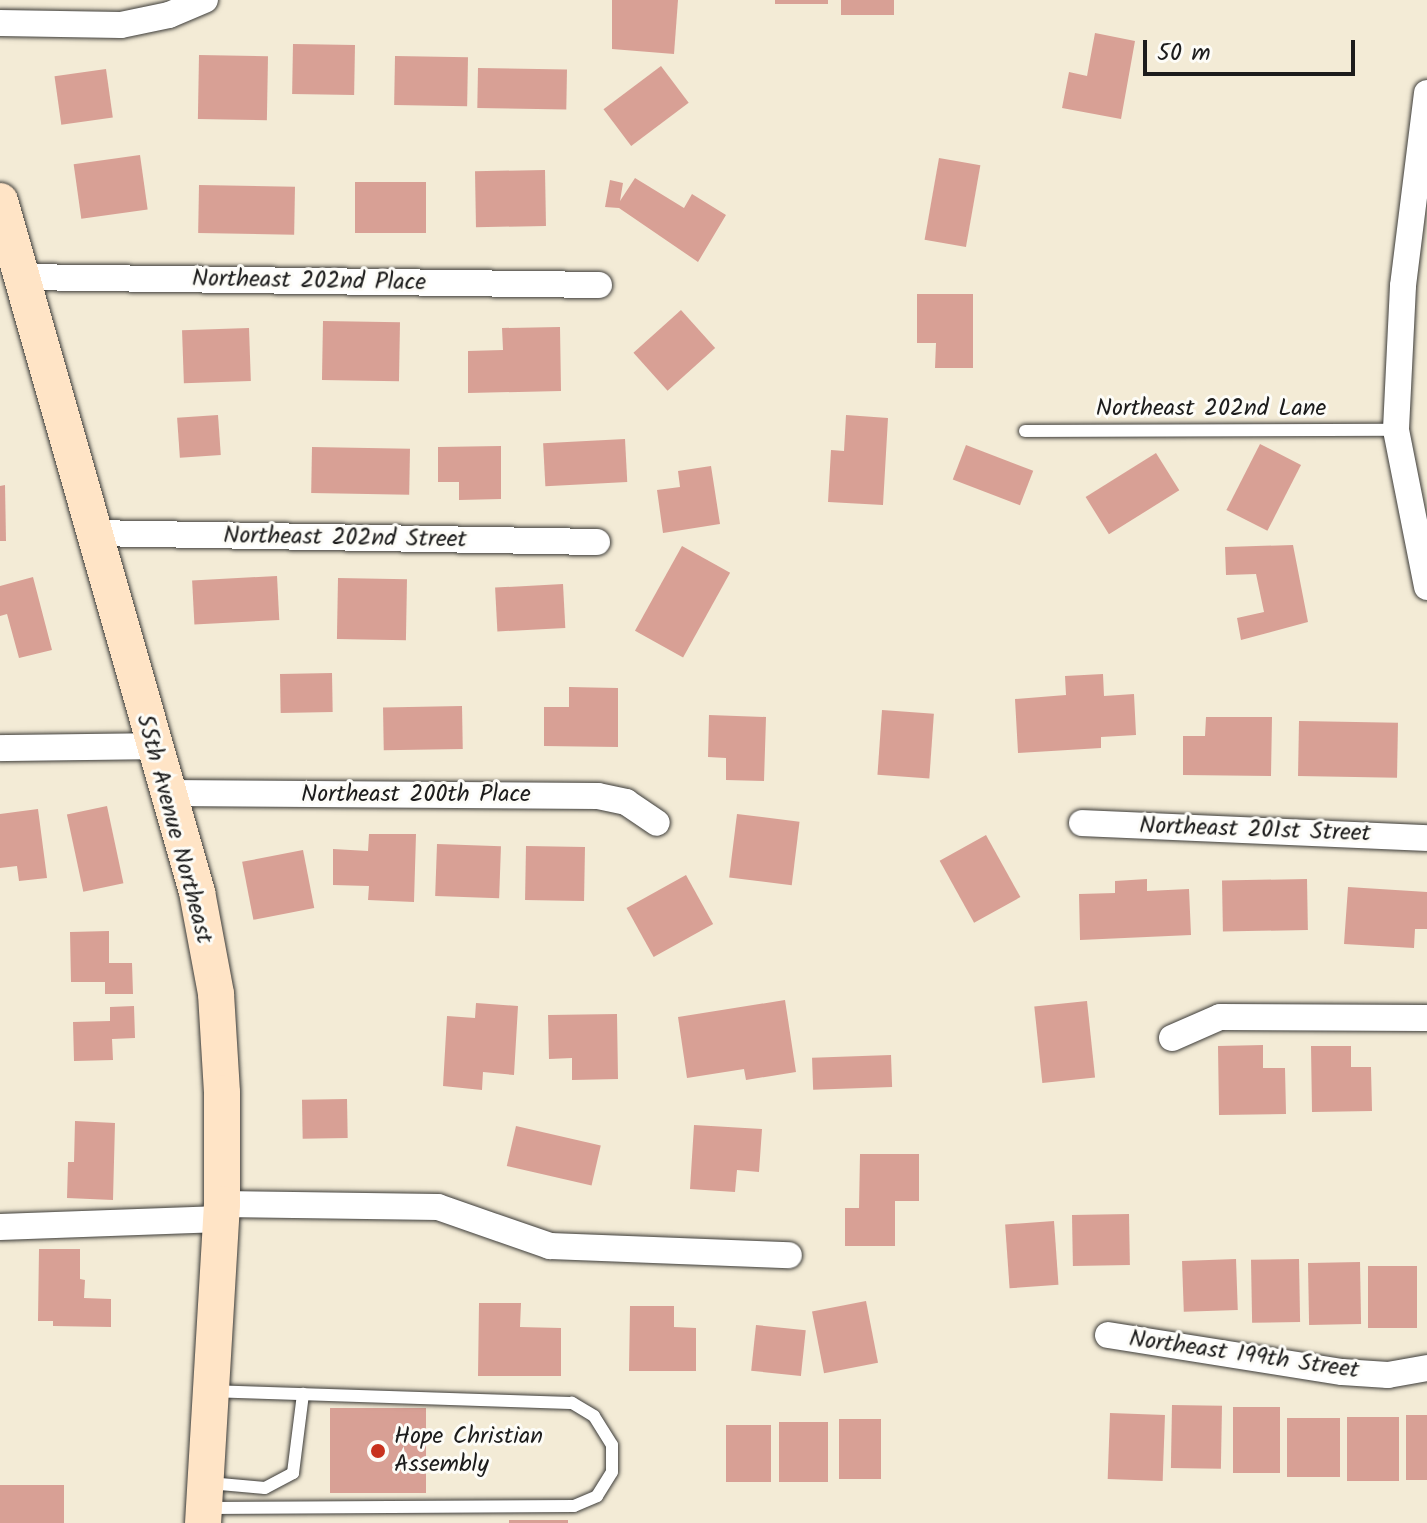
<!DOCTYPE html>
<html>
<head>
<meta charset="utf-8">
<style>
  body { margin:0 }
  #map { position:relative; width:1427px; height:1523px; overflow:hidden; background:#f3ebd6; font-family:Kalam,sans-serif }
  div>[style] { position:absolute }
  .building>* { inset:0; background:#d8a095; transform-origin:0 0 }
  .roads { filter:drop-shadow(0 0 2px #3c3b38) drop-shadow(0 0 2px #3c3b38) }
  .lane>* { height:12px; margin:-6px; padding:0 6px; transform-origin:6px; border-radius:6px; background:#fff }
  .street>* { height:26px; margin:-13px; padding:0 13px; transform-origin:13px; border-radius:13px; background:#fff }
  .secondary>* { height:36px; margin:-18px; padding:0 18px; transform-origin:18px; border-radius:18px; background:#ffe4c6 }
  .dots>* { width:22px; height:22px; translate:-50% -50%; box-sizing:border-box; border:4px solid #fdfcf7; border-radius:50% }
  span { translate:-50% -50%; white-space:nowrap; text-align:center; line-height:1.15; -webkit-text-stroke:6px #fdfcf7; paint-order:stroke }
  .street-label { font-size:24px; color:#1c1c1c }
  .poi-label { font-size:24px; color:#1c1c1c }
  .left { translate:0 -50%; text-align:left }
  .scale { position:absolute; left:1143px; top:40px; width:212px; height:36px; box-sizing:border-box; border:4px solid #1c1c1c; border-top:0; padding-left:10px; font-size:24px; line-height:28px; white-space:nowrap; color:#1c1c1c; -webkit-text-stroke:6px #fdfcf7; paint-order:stroke }
</style>
</head>
<body>
<div id="map">
  <div class="building">
    <i style="clip-path:polygon(612px 0,678px 0,674px 54px,612px 49px)"></i>
    <i style="left:775px;top:0;width:53px;height:4px"></i>
    <i style="left:841px;top:0;width:53px;height:15px"></i>
    <i style="clip-path:polygon(1095px 33px,1135px 41px,1121px 119px,1062px 108px,1069px 72px,1087px 76px)"></i>
    <i style="left:293px;top:44px;width:62px;height:50px;rotate:1deg"></i>
    <i style="left:199px;top:55px;width:69px;height:64px;rotate:1deg"></i>
    <i style="left:395px;top:56px;width:73px;height:49px;rotate:1deg"></i>
    <i style="left:661px;top:66px;width:46px;height:72px;rotate:53deg"></i>
    <i style="left:478px;top:68px;width:89px;height:40px;rotate:1deg"></i>
    <i style="left:106px;top:69px;width:49px;height:52px;rotate:82deg"></i>
    <i style="left:140px;top:155px;width:55px;height:67px;rotate:82deg"></i>
    <i style="left:939px;top:158px;width:42px;height:83px;rotate:10deg"></i>
    <i style="left:545px;top:170px;width:56px;height:70px;rotate:89deg"></i>
    <i style="clip-path:polygon(635px 178px,684px 208px,692px 194px,726px 215px,698px 262px,619px 208px,605px 207px,610px 180px,623px 183px,620px 201px)"></i>
    <i style="left:426px;top:182px;width:51px;height:71px;rotate:90deg"></i>
    <i style="left:199px;top:185px;width:96px;height:48px;rotate:1deg"></i>
    <i style="clip-path:polygon(917px 294px,973px 294px,973px 368px,935px 368px,936px 343px,917px 343px)"></i>
    <i style="left:681px;top:310px;width:51px;height:64px;rotate:48deg"></i>
    <i style="left:323px;top:321px;width:77px;height:59px;rotate:1deg"></i>
    <i style="clip-path:polygon(560px 327px,561px 391px,468px 393px,468px 351px,503px 350px,502px 328px)"></i>
    <i style="left:249px;top:328px;width:53px;height:67px;rotate:88deg"></i>
    <i style="left:218px;top:415px;width:40px;height:41px;rotate:86deg"></i>
    <i style="clip-path:polygon(846px 415px,888px 418px,883px 505px,828px 502px,831px 450px,844px 451px)"></i>
    <i style="left:625px;top:439px;width:43px;height:82px;rotate:87deg"></i>
    <i style="left:1260px;top:444px;width:46px;height:74px;rotate:27deg"></i>
    <i style="left:966px;top:445px;width:72px;height:37px;rotate:21deg"></i>
    <i style="clip-path:polygon(501px 446px,501px 499px,459px 500px,459px 482px,438px 482px,438px 447px)"></i>
    <i style="left:312px;top:447px;width:98px;height:46px;rotate:1deg"></i>
    <i style="left:1156px;top:453px;width:44px;height:83px;rotate:58deg"></i>
    <i style="clip-path:polygon(711px 466px,720px 524px,663px 533px,657px 490px,680px 487px,678px 471px)"></i>
    <i style="clip-path:polygon(5px 485px,6px 541px,0 541px,0 486px)"></i>
    <i style="clip-path:polygon(1293px 545px,1308px 622px,1241px 640px,1237px 618px,1264px 612px,1256px 574px,1226px 575px,1225px 547px)"></i>
    <i style="left:682px;top:546px;width:55px;height:97px;rotate:29deg"></i>
    <i style="left:277px;top:576px;width:44px;height:85px;rotate:87deg"></i>
    <i style="clip-path:polygon(33px 577px,52px 650px,19px 658px,7px 614px,0 616px,0 586px)"></i>
    <i style="left:338px;top:578px;width:69px;height:61px;rotate:1deg"></i>
    <i style="left:563px;top:584px;width:44px;height:68px;rotate:87deg"></i>
    <i style="left:332px;top:673px;width:39px;height:52px;rotate:89deg"></i>
    <i style="clip-path:polygon(1103px 674px,1104px 696px,1134px 694px,1136px 735px,1101px 737px,1101px 748px,1018px 753px,1015px 699px,1066px 695px,1065px 676px)"></i>
    <i style="clip-path:polygon(569px 687px,618px 688px,618px 747px,544px 746px,544px 707px,569px 707px)"></i>
    <i style="left:462px;top:706px;width:43px;height:79px;rotate:89deg"></i>
    <i style="left:882px;top:710px;width:52px;height:65px;rotate:4deg"></i>
    <i style="clip-path:polygon(709px 715px,766px 717px,764px 781px,726px 780px,726px 758px,708px 757px)"></i>
    <i style="clip-path:polygon(1206px 717px,1272px 717px,1271px 776px,1183px 775px,1183px 736px,1205px 736px)"></i>
    <i style="left:1299px;top:721px;width:99px;height:55px;rotate:1deg"></i>
    <i style="left:107px;top:806px;width:79px;height:41px;rotate:78deg"></i>
    <i style="clip-path:polygon(38px 809px,47px 878px,19px 881px,17px 866px,0 868px,0 814px)"></i>
    <i style="left:737px;top:814px;width:63px;height:64px;rotate:7deg"></i>
    <i style="clip-path:polygon(369px 834px,416px 834px,414px 902px,368px 900px,369px 886px,333px 885px,333px 849px,368px 851px)"></i>
    <i style="left:986px;top:835px;width:71px;height:53px;rotate:61deg"></i>
    <i style="left:437px;top:844px;width:64px;height:52px;rotate:2deg"></i>
    <i style="left:526px;top:846px;width:59px;height:54px;rotate:1deg"></i>
    <i style="left:303px;top:850px;width:59px;height:62px;rotate:79deg"></i>
    <i style="left:686px;top:875px;width:56px;height:68px;rotate:61deg"></i>
    <i style="clip-path:polygon(1147px 879px,1147px 891px,1189px 889px,1191px 935px,1080px 940px,1079px 894px,1115px 893px,1115px 881px)"></i>
    <i style="left:1307px;top:879px;width:51px;height:85px;rotate:89deg"></i>
    <i style="clip-path:polygon(1348px 887px,1427px 892px,1427px 929px,1415px 929px,1414px 948px,1344px 944px)"></i>
    <i style="clip-path:polygon(109px 931px,109px 963px,132px 963px,133px 994px,105px 994px,105px 982px,71px 982px,70px 932px)"></i>
    <i style="clip-path:polygon(785px 1000px,796px 1072px,746px 1080px,744px 1069px,687px 1078px,678px 1017px)"></i>
    <i style="left:1087px;top:1001px;width:77px;height:53px;rotate:84deg"></i>
    <i style="clip-path:polygon(476px 1003px,518px 1006px,514px 1075px,483px 1072px,482px 1090px,443px 1086px,447px 1016px,475px 1018px)"></i>
    <i style="clip-path:polygon(134px 1006px,135px 1038px,112px 1039px,113px 1060px,74px 1061px,73px 1022px,110px 1021px,110px 1007px)"></i>
    <i style="clip-path:polygon(617px 1014px,618px 1079px,572px 1080px,572px 1058px,549px 1059px,548px 1015px)"></i>
    <i style="clip-path:polygon(1263px 1045px,1263px 1068px,1285px 1068px,1286px 1114px,1219px 1115px,1218px 1046px)"></i>
    <i style="clip-path:polygon(1311px 1046px,1351px 1046px,1351px 1067px,1371px 1067px,1372px 1111px,1312px 1112px)"></i>
    <i style="left:891px;top:1055px;width:32px;height:79px;rotate:88deg"></i>
    <i style="left:347px;top:1099px;width:39px;height:45px;rotate:89deg"></i>
    <i style="clip-path:polygon(75px 1121px,115px 1123px,113px 1200px,67px 1198px,68px 1162px,74px 1162px)"></i>
    <i style="clip-path:polygon(694px 1125px,762px 1129px,759px 1172px,737px 1170px,735px 1192px,690px 1189px)"></i>
    <i style="left:516px;top:1126px;width:87px;height:41px;rotate:13deg"></i>
    <i style="clip-path:polygon(860px 1154px,919px 1154px,919px 1201px,895px 1201px,895px 1246px,845px 1246px,845px 1208px,859px 1208px)"></i>
    <i style="left:1129px;top:1214px;width:51px;height:57px;rotate:89deg"></i>
    <i style="left:1054px;top:1221px;width:64px;height:49px;rotate:86deg"></i>
    <i style="clip-path:polygon(39px 1249px,80px 1249px,80px 1279px,85px 1280px,84px 1298px,111px 1299px,111px 1327px,53px 1326px,53px 1321px,38px 1321px)"></i>
    <i style="left:1236px;top:1259px;width:51px;height:54px;rotate:88deg"></i>
    <i style="left:1299px;top:1259px;width:63px;height:48px;rotate:89deg"></i>
    <i style="left:1360px;top:1262px;width:62px;height:52px;rotate:89deg"></i>
    <i style="left:1368px;top:1266px;width:49px;height:62px"></i>
    <i style="left:866px;top:1301px;width:63px;height:55px;rotate:79deg"></i>
    <i style="clip-path:polygon(479px 1303px,521px 1303px,520px 1327px,561px 1328px,561px 1376px,478px 1376px)"></i>
    <i style="clip-path:polygon(630px 1306px,674px 1306px,674px 1327px,696px 1328px,696px 1371px,629px 1371px)"></i>
    <i style="left:756px;top:1325px;width:50px;height:46px;rotate:6deg"></i>
    <i style="left:1172px;top:1405px;width:50px;height:63px;rotate:1deg"></i>
    <i style="left:1233px;top:1407px;width:47px;height:66px"></i>
    <i style="left:426px;top:1408px;width:85px;height:96px;rotate:90deg"></i>
    <i style="left:1110px;top:1413px;width:55px;height:66px;rotate:2deg"></i>
    <i style="left:1427px;top:1415px;width:65px;height:21px;rotate:90deg"></i>
    <i style="left:1347px;top:1417px;width:52px;height:64px"></i>
    <i style="left:1287px;top:1418px;width:53px;height:59px"></i>
    <i style="left:839px;top:1419px;width:42px;height:60px"></i>
    <i style="left:828px;top:1422px;width:60px;height:49px;rotate:90deg"></i>
    <i style="left:726px;top:1425px;width:45px;height:57px"></i>
    <i style="left:64px;top:1485px;width:38px;height:64px;rotate:90deg"></i>
    <i style="left:509px;top:1520px;width:59px;height:3px"></i>
  </div>
  <div class="roads">
    <div class="lane">
      <i style="left:1025px;top:431px;width:371px;rotate:-0.2deg"></i>
      <i style="left:209px;top:1483px;width:56px;rotate:5.1deg"></i>
      <i style="left:265px;top:1488px;width:32px;rotate:-28deg"></i>
      <i style="left:293px;top:1473px;width:80px;rotate:-82.8deg"></i>
      <i style="left:207px;top:1508px;width:367px;rotate:-0.3deg"></i>
      <i style="left:574px;top:1506px;width:25px;rotate:-23deg"></i>
      <i style="left:597px;top:1496px;width:28px;rotate:-58deg"></i>
      <i style="left:612px;top:1472px;width:27px;rotate:-90deg"></i>
      <i style="left:612px;top:1445px;width:34px;rotate:-122deg"></i>
      <i style="left:594px;top:1416px;width:26px;rotate:-149deg"></i>
      <i style="left:572px;top:1403px;width:358px;rotate:-178.1deg"></i>
    </div>
    <div class="street">
      <i style="left:0;top:23px;width:121px;rotate:0.9deg"></i>
      <i style="left:121px;top:25px;width:49px;rotate:-11.8deg"></i>
      <i style="left:169px;top:15px;width:39px;rotate:-23deg"></i>
      <i style="left:1427px;top:93px;width:194px;rotate:97.1deg"></i>
      <i style="left:1403px;top:286px;width:144px;rotate:92.8deg"></i>
      <i style="left:1396px;top:430px;width:160px;rotate:78.8deg"></i>
      <i style="left:20px;top:277px;width:579px;rotate:0.79deg"></i>
      <i style="left:92px;top:533px;width:505px;rotate:1.02deg"></i>
      <i style="left:0;top:748px;width:153px;rotate:-0.7deg"></i>
      <i style="left:168px;top:793px;width:430px;rotate:0.4deg"></i>
      <i style="left:598px;top:796px;width:29px;rotate:12deg"></i>
      <i style="left:626px;top:802px;width:37px;rotate:34deg"></i>
      <i style="left:1082px;top:823px;width:345px;rotate:2.5deg"></i>
      <i style="left:1172px;top:1038px;width:52px;rotate:-23.6deg"></i>
      <i style="left:1220px;top:1017px;width:207px;rotate:0.3deg"></i>
      <i style="left:222px;top:1204px;width:216px;rotate:0.8deg"></i>
      <i style="left:438px;top:1207px;width:119px;rotate:19.2deg"></i>
      <i style="left:550px;top:1246px;width:239px;rotate:2.2deg"></i>
      <i style="left:0;top:1227px;width:221px;rotate:-2.1deg"></i>
      <i style="left:1108px;top:1335px;width:237px;rotate:9deg"></i>
      <i style="left:1342px;top:1372px;width:46px;rotate:3.7deg"></i>
      <i style="left:1388px;top:1375px;width:40px;rotate:-10deg"></i>
    </div>
    <div class="secondary">
      <i style="left:0;top:201px;width:719px;rotate:74.09deg"></i>
      <i style="left:197px;top:892px;width:104px;rotate:79.4deg"></i>
      <i style="left:216px;top:994px;width:99px;rotate:86.5deg"></i>
      <i style="left:222px;top:1093px;width:111px;rotate:90deg"></i>
      <i style="left:222px;top:1204px;width:320px;rotate:93.4deg"></i>
    </div>
  </div>
  <div class="dots">
    <i style="left:378px;top:1451px;background:#c8321e"></i>
  </div>
  <div class="street-label">
    <span style="left:309px;top:281px;rotate:1deg">Northeast 202nd Place</span>
    <span style="left:1211px;top:409px">Northeast 202nd Lane</span>
    <span style="left:345px;top:538px;rotate:1deg">Northeast 202nd Street</span>
    <span style="left:416px;top:795px">Northeast 200th Place</span>
    <span style="left:174px;top:829px;rotate:75deg">55th Avenue Northeast</span>
    <span style="left:1255px;top:830px;rotate:2deg">Northeast 201st Street</span>
    <span style="left:1244px;top:1355px;rotate:8deg">Northeast 199th Street</span>
  </div>
  <div class="poi-label">
    <span class="left" style="left:394px;top:1451px">Hope Christian<br>Assembly</span>
  </div>
  <div class="scale">50 m</div>
</div>
</body>
</html>
